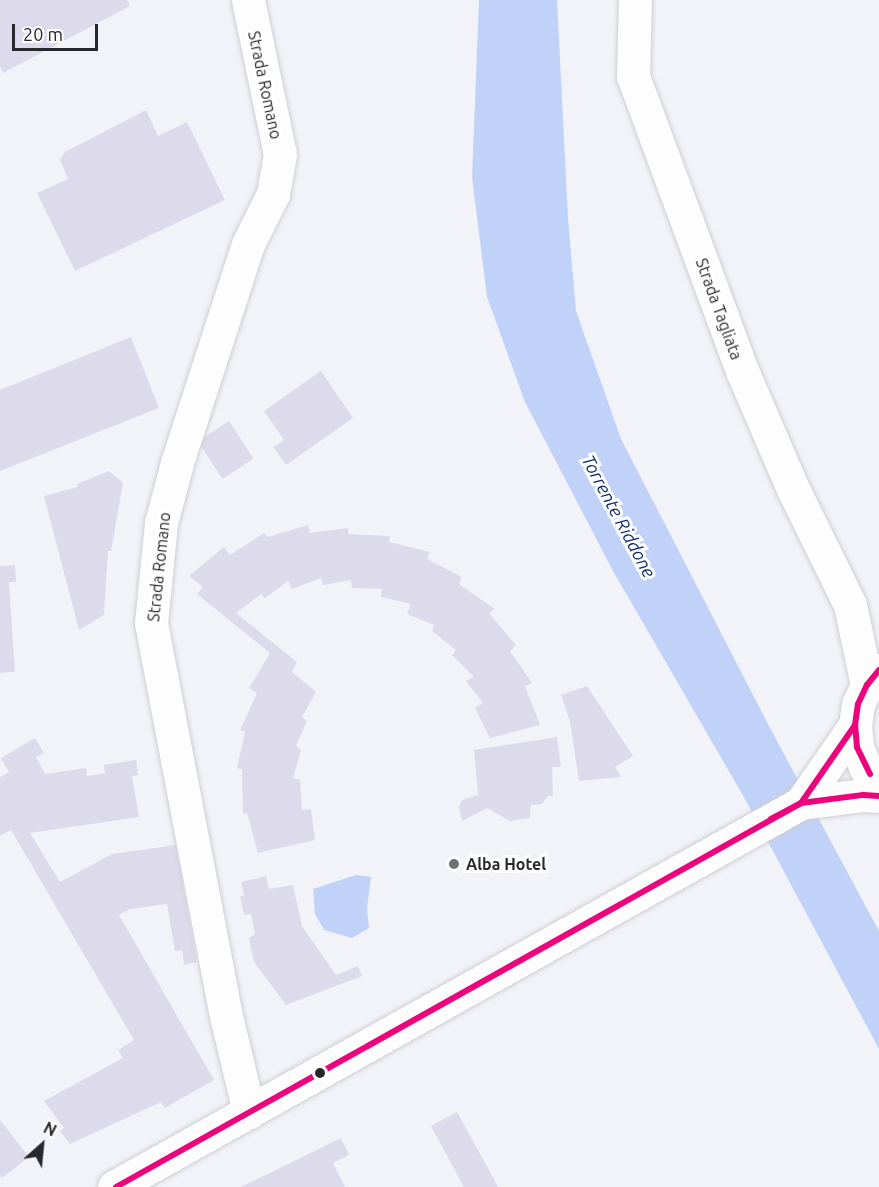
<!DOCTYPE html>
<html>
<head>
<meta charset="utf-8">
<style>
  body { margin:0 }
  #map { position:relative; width:879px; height:1187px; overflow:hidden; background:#f2f3f9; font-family:Ubuntu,sans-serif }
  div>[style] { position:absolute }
  .water>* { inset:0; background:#c1d2f8 }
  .building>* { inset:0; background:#dddbeb; transform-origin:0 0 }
  .roads { filter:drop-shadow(0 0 2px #cecfd3) drop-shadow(0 0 2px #cecfd3) }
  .street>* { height:33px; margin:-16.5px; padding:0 16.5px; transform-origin:16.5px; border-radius:16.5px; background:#fdfdfe }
  .primary>* { height:33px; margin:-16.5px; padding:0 16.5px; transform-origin:16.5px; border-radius:16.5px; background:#fdfdfe }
  .bus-1>* { height:6px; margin:-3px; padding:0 3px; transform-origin:3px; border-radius:3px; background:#ec047c }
  .dots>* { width:16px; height:16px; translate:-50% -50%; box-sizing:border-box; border:3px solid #fff; border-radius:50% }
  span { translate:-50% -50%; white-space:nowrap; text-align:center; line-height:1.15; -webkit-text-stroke:6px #fff; paint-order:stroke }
  .street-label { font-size:16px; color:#28282c }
  .poi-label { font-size:16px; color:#28282c; font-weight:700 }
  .left { translate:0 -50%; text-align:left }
  .water-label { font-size:18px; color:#102b70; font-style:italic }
  .north { position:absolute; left:12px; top:1115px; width:60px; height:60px; -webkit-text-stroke:4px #fff; paint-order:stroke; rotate:27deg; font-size:16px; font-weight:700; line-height:24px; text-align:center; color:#28282c }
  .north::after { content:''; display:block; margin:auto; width:21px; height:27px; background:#28282c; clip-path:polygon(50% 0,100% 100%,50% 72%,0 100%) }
  .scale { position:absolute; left:12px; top:24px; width:86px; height:27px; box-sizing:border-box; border:3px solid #28282c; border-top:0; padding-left:8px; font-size:18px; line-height:21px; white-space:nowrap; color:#28282c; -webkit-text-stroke:4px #fff; paint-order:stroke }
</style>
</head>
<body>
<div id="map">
  <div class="water">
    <i style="clip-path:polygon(479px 0,557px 0,568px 218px,576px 311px,621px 439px,770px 728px,879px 931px,879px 1049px,745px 799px,613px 571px,525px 402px,487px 297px,472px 177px)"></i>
    <i style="clip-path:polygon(356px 875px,371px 877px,367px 909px,369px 928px,352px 938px,324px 930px,315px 914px,313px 889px)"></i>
  </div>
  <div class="building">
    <i style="clip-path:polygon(0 0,127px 0,130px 6px,3px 73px,0 66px)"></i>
    <i style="clip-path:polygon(146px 110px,158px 136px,187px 122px,225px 200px,75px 271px,37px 193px,68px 179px,60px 160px,65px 152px)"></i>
    <i style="clip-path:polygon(131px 337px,159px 408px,0 471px,0 390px)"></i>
    <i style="clip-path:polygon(321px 371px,353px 418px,286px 465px,273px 447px,284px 440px,264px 411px)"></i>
    <i style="left:229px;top:421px;width:45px;height:37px;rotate:57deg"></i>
    <i style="clip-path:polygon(109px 471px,123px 483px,111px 551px,108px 551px,104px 615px,79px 630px,44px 496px,78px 487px,77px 484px)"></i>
    <i style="clip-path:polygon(308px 525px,310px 533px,348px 528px,348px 534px,390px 536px,389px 542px,430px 552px,427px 559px,462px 577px,459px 584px,495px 609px,489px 613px,516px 645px,510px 651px,532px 683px,525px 686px,540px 725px,490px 738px,475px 708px,483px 703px,466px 681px,474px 677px,452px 655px,456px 650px,432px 631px,434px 625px,407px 614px,411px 604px,381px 597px,382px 589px,352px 588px,351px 580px,323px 585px,321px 578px,292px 589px,288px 581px,265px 598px,261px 594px,236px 613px,297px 662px,292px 672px,316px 692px,302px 717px,307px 721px,296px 746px,301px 750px,293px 778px,300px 780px,302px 810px,311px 809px,315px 840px,258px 853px,247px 813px,243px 814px,242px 769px,237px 768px,245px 732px,240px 730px,257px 693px,249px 688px,270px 653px,197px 594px,203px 587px,189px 576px,224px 547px,230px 555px,264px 533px,268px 537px)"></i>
    <i style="clip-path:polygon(15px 565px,16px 582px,9px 582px,15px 672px,0 673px,0 566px)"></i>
    <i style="clip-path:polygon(587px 686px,633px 756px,615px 767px,621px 777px,579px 781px,570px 721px,561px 695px)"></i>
    <i style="clip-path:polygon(557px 737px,561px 767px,552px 767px,553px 796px,548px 796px,542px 804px,531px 805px,530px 818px,510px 821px,487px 808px,462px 821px,459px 808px,462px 800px,478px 795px,474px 750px)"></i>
    <i style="clip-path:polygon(35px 738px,44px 753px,36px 757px,45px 774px,86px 768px,87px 776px,105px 773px,104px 765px,136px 760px,138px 775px,132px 776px,139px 817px,30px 833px,60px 882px,112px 854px,176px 845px,197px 962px,184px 965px,182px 950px,175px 951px,167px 904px,130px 909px,119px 915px,214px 1080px,165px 1108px,161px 1102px,70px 1144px,60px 1131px,64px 1128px,44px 1101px,123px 1058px,118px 1050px,134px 1040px,11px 830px,0 836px,0 777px,9px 772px,1px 758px)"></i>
    <i style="clip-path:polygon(266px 876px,269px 889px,293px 885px,302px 926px,336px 975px,358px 966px,362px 976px,286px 1005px,254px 962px,249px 938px,255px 934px,251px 914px,244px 915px,240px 896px,244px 896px,241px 882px)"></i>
    <i style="clip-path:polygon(457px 1112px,489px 1170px,498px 1187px,464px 1187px,431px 1126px)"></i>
    <i style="clip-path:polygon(0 1120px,29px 1157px,2px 1178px,0 1175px)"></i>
    <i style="clip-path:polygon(341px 1138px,349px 1155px,333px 1163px,345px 1187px,241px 1187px)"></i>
  </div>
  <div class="roads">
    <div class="street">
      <i style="left:248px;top:0;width:157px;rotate:78.3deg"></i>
      <i style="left:280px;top:154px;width:41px;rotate:99.9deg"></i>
      <i style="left:273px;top:194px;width:56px;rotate:116.6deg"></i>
      <i style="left:248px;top:244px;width:230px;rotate:108deg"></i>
      <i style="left:177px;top:463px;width:62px;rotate:104.9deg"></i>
      <i style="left:161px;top:523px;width:100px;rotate:95.7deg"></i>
      <i style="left:151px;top:623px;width:404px;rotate:79.2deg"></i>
      <i style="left:227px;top:1020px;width:95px;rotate:76.6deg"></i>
      <i style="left:635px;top:0;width:76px;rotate:91.5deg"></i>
      <i style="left:633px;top:76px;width:317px;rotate:69.7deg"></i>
      <i style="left:743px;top:373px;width:126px;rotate:66.7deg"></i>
      <i style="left:793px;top:489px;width:129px;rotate:63.8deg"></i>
      <i style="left:850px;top:605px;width:82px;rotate:78deg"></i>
    </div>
    <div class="primary">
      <i style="left:879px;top:670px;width:19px;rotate:129deg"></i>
      <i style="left:867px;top:685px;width:21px;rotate:115deg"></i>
      <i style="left:858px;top:704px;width:21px;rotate:98deg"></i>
      <i style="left:855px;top:725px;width:22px;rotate:85deg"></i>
      <i style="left:857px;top:747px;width:22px;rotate:68deg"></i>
      <i style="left:865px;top:767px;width:23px;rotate:52deg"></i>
      <i style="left:801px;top:803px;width:95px;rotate:-55.3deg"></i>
      <i style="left:114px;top:1187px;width:787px;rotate:-29.2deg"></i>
      <i style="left:801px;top:803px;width:63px;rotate:-7.4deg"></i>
      <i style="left:863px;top:795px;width:16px;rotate:4deg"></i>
    </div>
  </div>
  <div class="bus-1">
    <i style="left:870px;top:774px;width:30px;rotate:-116deg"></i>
    <i style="left:857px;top:747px;width:22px;rotate:-95deg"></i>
    <i style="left:855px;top:725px;width:21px;rotate:-82deg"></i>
    <i style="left:858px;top:704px;width:21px;rotate:-65deg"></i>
    <i style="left:867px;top:685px;width:19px;rotate:-51deg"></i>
    <i style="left:771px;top:819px;width:34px;rotate:-28deg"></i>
    <i style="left:801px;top:803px;width:63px;rotate:-7.4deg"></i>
    <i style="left:863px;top:795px;width:16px;rotate:4deg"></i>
    <i style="left:116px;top:1187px;width:785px;rotate:-29.27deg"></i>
    <i style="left:801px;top:803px;width:95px;rotate:-55.3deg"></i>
  </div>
  <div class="dots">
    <i style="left:454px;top:864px;background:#6f6f74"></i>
    <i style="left:320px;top:1073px;background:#28282c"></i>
  </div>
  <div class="street-label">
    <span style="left:265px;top:85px;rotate:78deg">Strada Romano</span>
    <span style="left:719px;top:309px;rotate:70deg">Strada Tagliata</span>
    <span style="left:159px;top:567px;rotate:-84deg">Strada Romano</span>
  </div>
  <div class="poi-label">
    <span class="left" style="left:466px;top:864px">Alba Hotel</span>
  </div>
  <div class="water-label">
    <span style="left:619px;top:516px;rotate:62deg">Torrente Riddone</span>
  </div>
  <div class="north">N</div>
  <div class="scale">20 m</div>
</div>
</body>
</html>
